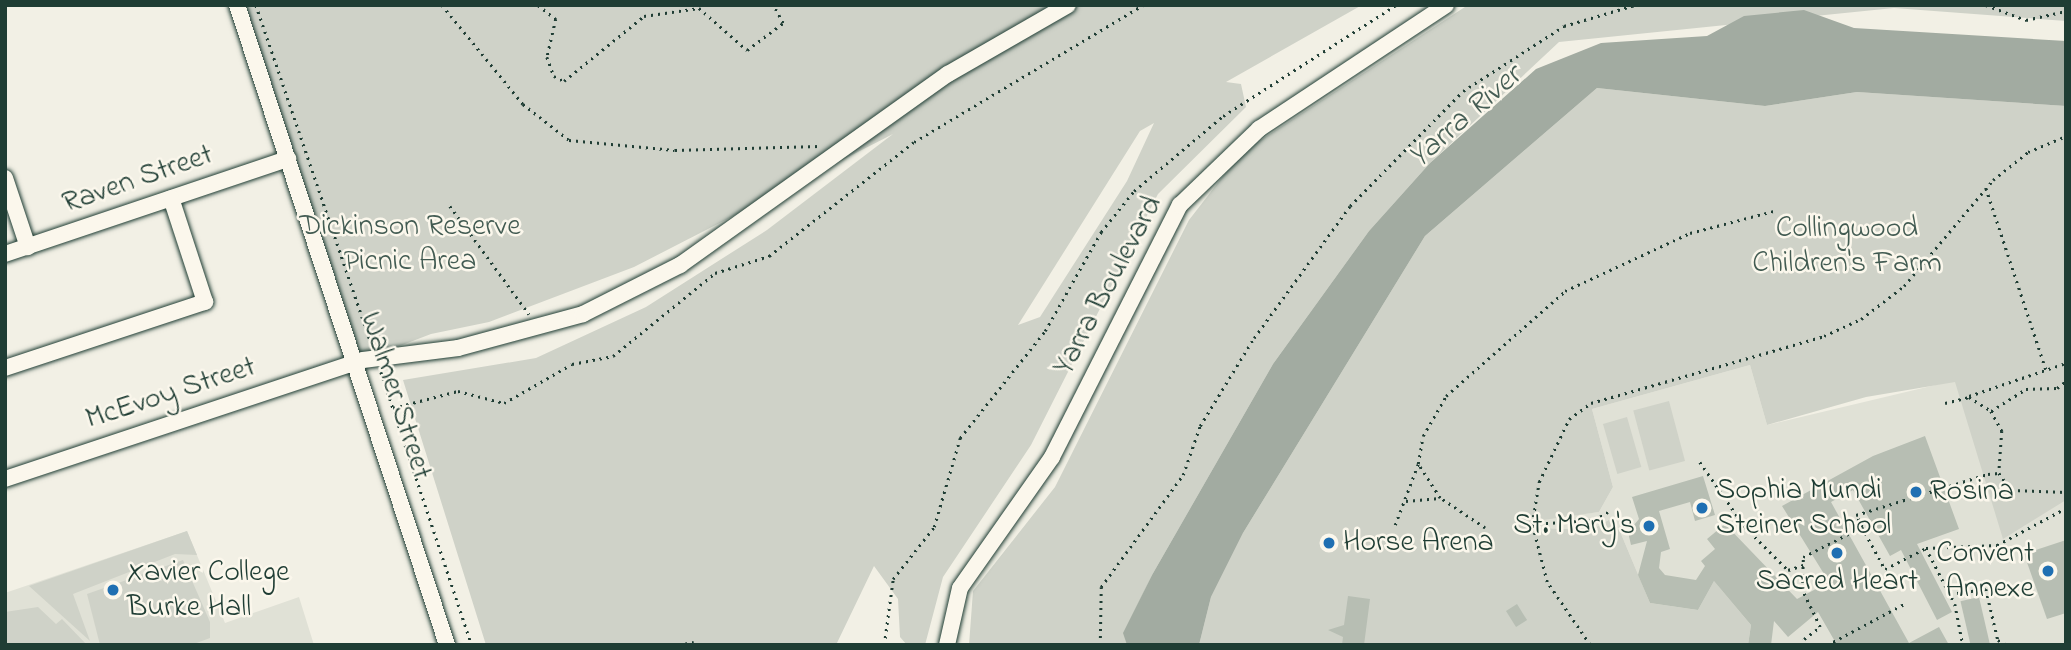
<!DOCTYPE html>
<html>
<head>
<meta charset="utf-8">
<style>
  body { margin:0 }
  #map { position:relative; width:2071px; height:650px; overflow:hidden; background:#f2f0e5; font-family:"Indie Flower",sans-serif }
  div>[style] { position:absolute }
  .built>* { inset:0; background:#e0e1d6 }
  .green>* { inset:0; background:#cfd2c8; transform-origin:0 0 }
  .water>* { inset:0; background:#a2aba1 }
  .building>* { inset:0; background:#b7beb3; transform-origin:0 0 }
  .path>* { height:2.5px; margin-top:-1.25px; transform-origin:0; background:repeating-linear-gradient(90deg,#1f3d34 0 2px,transparent 0 7px) }
  .roads { filter:drop-shadow(0 0 2px #1f3d34) drop-shadow(0 0 2px #1f3d34) }
  .minor>* { height:16px; margin:-8px; padding:0 8px; transform-origin:8px; border-radius:8px; background:#fbf7ec }
  .dots>* { width:19px; height:19px; translate:-50% -50%; box-sizing:border-box; border:4px solid #fbf7ec; border-radius:50% }
  span { translate:-50% -50%; white-space:nowrap; text-align:center; line-height:1.15; -webkit-text-stroke:5px #fbf7ec; paint-order:stroke }
  .street-label { font-size:30px; color:#1f3d34 }
  .park-label { font-size:30px; color:#425b52 }
  .poi-label { font-size:30px; color:#1f3d34 }
  .left { translate:0 -50%; text-align:left }
  .right { translate:-100% -50%; text-align:right }
  .water-label { font-size:32px; color:#465e55; font-style:italic }
  .frame { position:absolute; inset:0; border:7px solid #1f3d34; pointer-events:none }
</style>
</head>
<body>
<div id="map">
  <div class="built">
    <i style="clip-path:polygon(2066px 354px,2066px 645px,1748px 645px,1751px 625px,1714px 582px,1698px 610px,1650px 603px,1614px 517px,1591px 530px,1541px 528px,1536px 520px,1599px 512px,1613px 487px,1592px 409px,1750px 365px,1767px 425px)"></i>
    <i style="clip-path:polygon(187px 531px,225px 623px,299px 597px,314px 645px,5px 645px,5px 593px)"></i>
  </div>
  <div class="green">
    <i style="clip-path:polygon(evenodd,237px 5px,1362px 5px,1226px 82px,1241px 84px,1246px 107px,1158px 194px,1031px 445px,943px 577px,925px 645px,907px 645px,900px 637px,898px 599px,874px 566px,836px 645px,486px 645px,403px 380px,536px 358px,646px 307px,767px 230px,893px 134px,634px 267px,489px 322px,431px 334px,355px 363px,237px 5px,1154px 123px,1127px 181px,1040px 317px,1018px 325px,1140px 131px,1154px 123px)"></i>
    <i style="clip-path:polygon(1468px 5px,2066px 5px,2066px 21px,1894px 8px,1559px 42px,1430px 163px,1369px 231px,1273px 364px,1152px 575px,1124px 633px,1127px 645px,969px 645px,973px 591px,1055px 487px,1189px 220px,1241px 153px)"></i>
    <i style="clip-path:polygon(1597px 88px,1765px 106px,1857px 92px,2066px 106px,2066px 500px,2003px 539px,1955px 382px,1866px 397px,1767px 425px,1750px 365px,1592px 409px,1613px 487px,1599px 512px,1536px 521px,1541px 528px,1591px 530px,1614px 517px,1650px 603px,1698px 610px,1714px 581px,1751px 625px,1748px 645px,1199px 645px,1211px 597px,1243px 533px,1425px 236px)"></i>
    <i style="left:1669px;top:401px;width:62px;height:37px;rotate:75deg"></i>
    <i style="left:1627px;top:417px;width:52px;height:25px;rotate:74deg"></i>
    <i style="clip-path:polygon(187px 531px,197px 555px,175px 554px,73px 594px,90px 641px,29px 586px)"></i>
    <i style="clip-path:polygon(183px 560px,210px 622px,210px 638px,191px 645px,100px 645px,87px 594px)"></i>
    <i style="clip-path:polygon(38px 607px,56px 624px,62px 619px,87px 645px,5px 645px,5px 612px)"></i>
  </div>
  <div class="water">
    <i style="clip-path:polygon(1804px 10px,1854px 28px,2066px 41px,2066px 106px,1857px 92px,1765px 106px,1597px 88px,1425px 236px,1243px 533px,1211px 597px,1199px 645px,1127px 645px,1123px 633px,1152px 575px,1273px 364px,1369px 231px,1430px 163px,1536px 69px,1601px 43px,1707px 36px,1744px 16px)"></i>
  </div>
  <div class="building">
    <i style="clip-path:polygon(1925px 436px,1959px 529px,1917px 544px,1952px 612px,1937px 620px,1901px 550px,1890px 556px,1853px 490px,1831px 502px,1909px 643px,1939px 627px,1949px 645px,1837px 645px,1818px 612px,1788px 637px,1774px 621px,1771px 645px,1748px 645px,1751px 625px,1714px 581px,1698px 610px,1650px 603px,1638px 575px,1647px 541px,1631px 545px,1628px 532px,1639px 519px,1632px 497px,1703px 476px,1715px 515px,1695px 521px,1690px 502px,1659px 511px,1670px 549px,1661px 552px,1659px 568px,1665px 575px,1696px 580px,1705px 566px,1701px 561px,1715px 549px,1707px 539px,1725px 524px,1797px 599px,1829px 582px,1782px 506px,1873px 456px)"></i>
    <i style="clip-path:polygon(2066px 540px,2066px 613px,2047px 619px,2024px 554px)"></i>
    <i style="clip-path:polygon(1348px 596px,1370px 599px,1364px 645px,1342px 645px,1343px 637px,1328px 630px,1344px 625px)"></i>
    <i style="left:1979px;top:597px;width:49px;height:19px;rotate:77deg"></i>
    <i style="left:1517px;top:604px;width:19px;height:13px;rotate:58deg"></i>
  </div>
  <div class="path">
    <i style="left:256px;top:5px;width:357px;rotate:71.2deg"></i>
    <i style="left:442px;top:5px;width:128px;rotate:50.7deg"></i>
    <i style="left:523px;top:104px;width:58px;rotate:38deg"></i>
    <i style="left:569px;top:140px;width:106px;rotate:5.4deg"></i>
    <i style="left:675px;top:150px;width:145px;rotate:-1.6deg"></i>
    <i style="left:538px;top:5px;width:23px;rotate:38deg"></i>
    <i style="left:556px;top:19px;width:39px;rotate:103deg"></i>
    <i style="left:547px;top:57px;width:20px;rotate:70deg"></i>
    <i style="left:554px;top:76px;width:11px;rotate:27deg"></i>
    <i style="left:564px;top:81px;width:103px;rotate:-39.1deg"></i>
    <i style="left:644px;top:16px;width:56px;rotate:-8.3deg"></i>
    <i style="left:699px;top:8px;width:64px;rotate:41.2deg"></i>
    <i style="left:747px;top:50px;width:45px;rotate:-36.9deg"></i>
    <i style="left:783px;top:23px;width:21px;rotate:-119deg"></i>
    <i style="left:1986px;top:5px;width:43px;rotate:20.6deg"></i>
    <i style="left:2026px;top:20px;width:41px;rotate:-12.7deg"></i>
    <i style="left:1986px;top:188px;width:191px;rotate:71.7deg"></i>
    <i style="left:450px;top:206px;width:134px;rotate:53.8deg"></i>
    <i style="left:381px;top:372px;width:288px;rotate:71.6deg"></i>
    <i style="left:1969px;top:396px;width:102px;rotate:-18.8deg"></i>
    <i style="left:1945px;top:403px;width:25px;rotate:-14deg"></i>
    <i style="left:1969px;top:397px;width:26px;rotate:32deg"></i>
    <i style="left:1991px;top:411px;width:41px;rotate:-32.2deg"></i>
    <i style="left:2026px;top:389px;width:31px;rotate:-2deg"></i>
    <i style="left:2057px;top:388px;width:11px;rotate:-38deg"></i>
    <i style="left:393px;top:408px;width:67px;rotate:-14.7deg"></i>
    <i style="left:458px;top:391px;width:48px;rotate:14.6deg"></i>
    <i style="left:504px;top:403px;width:78px;rotate:-29.8deg"></i>
    <i style="left:572px;top:364px;width:42px;rotate:-11deg"></i>
    <i style="left:613px;top:356px;width:132px;rotate:-39.1deg"></i>
    <i style="left:715px;top:273px;width:57px;rotate:-17.5deg"></i>
    <i style="left:769px;top:256px;width:184px;rotate:-38.2deg"></i>
    <i style="left:914px;top:142px;width:267px;rotate:-30.9deg"></i>
    <i style="left:1991px;top:411px;width:23px;rotate:61deg"></i>
    <i style="left:2002px;top:431px;width:42px;rotate:94.1deg"></i>
    <i style="left:1700px;top:462px;width:79px;rotate:55.3deg"></i>
    <i style="left:1745px;top:527px;width:61px;rotate:45deg"></i>
    <i style="left:1788px;top:570px;width:16px;rotate:-18deg"></i>
    <i style="left:1406px;top:501px;width:34px;rotate:-5deg"></i>
    <i style="left:1532px;top:524px;width:62px;rotate:-3.7deg"></i>
    <i style="left:1594px;top:520px;width:16px;rotate:-30deg"></i>
    <i style="left:1395px;top:525px;width:65px;rotate:-69.3deg"></i>
    <i style="left:1862px;top:527px;width:13px;rotate:-117deg"></i>
    <i style="left:1856px;top:515px;width:138px;rotate:-17.3deg"></i>
    <i style="left:1988px;top:474px;width:11px;rotate:-5deg"></i>
    <i style="left:1999px;top:473px;width:21px;rotate:55deg"></i>
    <i style="left:2011px;top:490px;width:55px;rotate:2.1deg"></i>
    <i style="left:1485px;top:528px;width:54px;rotate:-146.3deg"></i>
    <i style="left:1440px;top:498px;width:40px;rotate:-122.9deg"></i>
    <i style="left:1418px;top:464px;width:28px;rotate:-80deg"></i>
    <i style="left:1423px;top:436px;width:46px;rotate:-60.1deg"></i>
    <i style="left:1446px;top:396px;width:159px;rotate:-41.4deg"></i>
    <i style="left:1565px;top:291px;width:138px;rotate:-24.9deg"></i>
    <i style="left:1690px;top:233px;width:87px;rotate:-14.7deg"></i>
    <i style="left:1926px;top:548px;width:63px;rotate:62.6deg"></i>
    <i style="left:1955px;top:604px;width:42px;rotate:79deg"></i>
    <i style="left:1950px;top:594px;width:36px;rotate:-8deg"></i>
    <i style="left:1986px;top:589px;width:52px;rotate:76.8deg"></i>
    <i style="left:1998px;top:640px;width:10px;rotate:29deg"></i>
    <i style="left:678px;top:645px;width:16px;rotate:-11deg"></i>
    <i style="left:884px;top:645px;width:67px;rotate:-82.2deg"></i>
    <i style="left:893px;top:579px;width:66px;rotate:-51.7deg"></i>
    <i style="left:934px;top:527px;width:93px;rotate:-73.7deg"></i>
    <i style="left:960px;top:438px;width:137px;rotate:-51.5deg"></i>
    <i style="left:1045px;top:331px;width:114px;rotate:-60.5deg"></i>
    <i style="left:1101px;top:232px;width:53px;rotate:-51.2deg"></i>
    <i style="left:1134px;top:191px;width:116px;rotate:-40.1deg"></i>
    <i style="left:1223px;top:116px;width:206px;rotate:-32.7deg"></i>
    <i style="left:1100px;top:645px;width:58px;rotate:-89deg"></i>
    <i style="left:1101px;top:587px;width:139px;rotate:-53.8deg"></i>
    <i style="left:1183px;top:475px;width:52px;rotate:-70.9deg"></i>
    <i style="left:1200px;top:426px;width:103px;rotate:-58.5deg"></i>
    <i style="left:1254px;top:338px;width:163px;rotate:-54deg"></i>
    <i style="left:1350px;top:206px;width:161px;rotate:-45.5deg"></i>
    <i style="left:1463px;top:91px;width:120px;rotate:-32.8deg"></i>
    <i style="left:1564px;top:26px;width:74px;rotate:-16.5deg"></i>
    <i style="left:1590px;top:645px;width:76px;rotate:-124.3deg"></i>
    <i style="left:1547px;top:582px;width:60px;rotate:-104.5deg"></i>
    <i style="left:1532px;top:524px;width:43px;rotate:-80.5deg"></i>
    <i style="left:1539px;top:482px;width:70px;rotate:-64.5deg"></i>
    <i style="left:1569px;top:419px;width:27px;rotate:-36deg"></i>
    <i style="left:1591px;top:403px;width:242px;rotate:-16deg"></i>
    <i style="left:1824px;top:336px;width:41px;rotate:-24.7deg"></i>
    <i style="left:1861px;top:319px;width:54px;rotate:-37.5deg"></i>
    <i style="left:1904px;top:286px;width:138px;rotate:-50deg"></i>
    <i style="left:1993px;top:180px;width:45px;rotate:-38.7deg"></i>
    <i style="left:2028px;top:152px;width:41px;rotate:-22.8deg"></i>
    <i style="left:1807px;top:645px;width:7px;rotate:-117deg"></i>
    <i style="left:1804px;top:639px;width:20px;rotate:-37deg"></i>
    <i style="left:1820px;top:627px;width:41px;rotate:-115.9deg"></i>
    <i style="left:1802px;top:590px;width:33px;rotate:-88deg"></i>
    <i style="left:1803px;top:557px;width:66px;rotate:-27deg"></i>
    <i style="left:1862px;top:527px;width:48px;rotate:61.3deg"></i>
    <i style="left:1885px;top:569px;width:46px;rotate:-27.1deg"></i>
    <i style="left:1926px;top:548px;width:71px;rotate:-2.4deg"></i>
    <i style="left:1997px;top:545px;width:78px;rotate:-28.2deg"></i>
    <i style="left:1827px;top:645px;width:87px;rotate:-28deg"></i>
  </div>
  <div class="roads">
    <div class="minor">
      <i style="left:237px;top:5px;width:674px;rotate:71.83deg"></i>
      <i style="left:5px;top:178px;width:73px;rotate:71.6deg"></i>
      <i style="left:5px;top:254px;width:299px;rotate:-18.6deg"></i>
      <i style="left:5px;top:368px;width:211px;rotate:-18.3deg"></i>
      <i style="left:205px;top:302px;width:109px;rotate:-108.1deg"></i>
      <i style="left:5px;top:479px;width:377px;rotate:-18.4deg"></i>
      <i style="left:363px;top:360px;width:96px;rotate:-7.2deg"></i>
      <i style="left:458px;top:348px;width:130px;rotate:-15.2deg"></i>
      <i style="left:583px;top:314px;width:109px;rotate:-26.8deg"></i>
      <i style="left:680px;top:265px;width:329px;rotate:-35.5deg"></i>
      <i style="left:948px;top:74px;width:138px;rotate:-29.9deg"></i>
      <i style="left:947px;top:645px;width:58px;rotate:-77.2deg"></i>
      <i style="left:960px;top:588px;width:160px;rotate:-54.9deg"></i>
      <i style="left:1052px;top:457px;width:283px;rotate:-63.1deg"></i>
      <i style="left:1180px;top:205px;width:110px;rotate:-43.9deg"></i>
      <i style="left:1259px;top:129px;width:224px;rotate:-33.5deg"></i>
    </div>
  </div>
  <div class="dots">
    <i style="left:1916px;top:492px;background:#1f6fb2"></i>
    <i style="left:1702px;top:508px;background:#1f6fb2"></i>
    <i style="left:1649px;top:526px;background:#1f6fb2"></i>
    <i style="left:1329px;top:543px;background:#1f6fb2"></i>
    <i style="left:1837px;top:553px;background:#1f6fb2"></i>
    <i style="left:2048px;top:571px;background:#1f6fb2"></i>
    <i style="left:113px;top:590px;background:#1f6fb2"></i>
  </div>
  <div class="street-label">
    <span style="left:138px;top:180px;rotate:-19deg">Raven Street</span>
    <span style="left:1109px;top:286px;rotate:-62deg">Yarra Boulevard</span>
    <span style="left:171px;top:394px;rotate:-18deg">McEvoy Street</span>
    <span style="left:395px;top:396px;rotate:72deg">Walmer Street</span>
  </div>
  <div class="park-label">
    <span style="left:410px;top:244px">Dickinson Reserve<br>Picnic Area</span>
    <span style="left:1847px;top:246px">Collingwood<br>Children's Farm</span>
  </div>
  <div class="poi-label">
    <span class="left" style="left:1716px;top:508px">Sophia Mundi<br>Steiner School</span>
    <span class="left" style="left:1930px;top:492px">Rosina</span>
    <span class="right" style="left:1635px;top:526px">St. Mary's</span>
    <span class="left" style="left:1343px;top:543px">Horse Arena</span>
    <span class="right" style="left:2034px;top:571px">Convent<br>Annexe</span>
    <span class="left" style="left:127px;top:590px">Xavier College<br>Burke Hall</span>
    <span style="left:1837px;top:582px">Sacred Heart</span>
  </div>
  <div class="water-label">
    <span style="left:1466px;top:118px;rotate:-41deg">Yarra River</span>
  </div>
  <div class="frame"></div>
</div>
</body>
</html>
